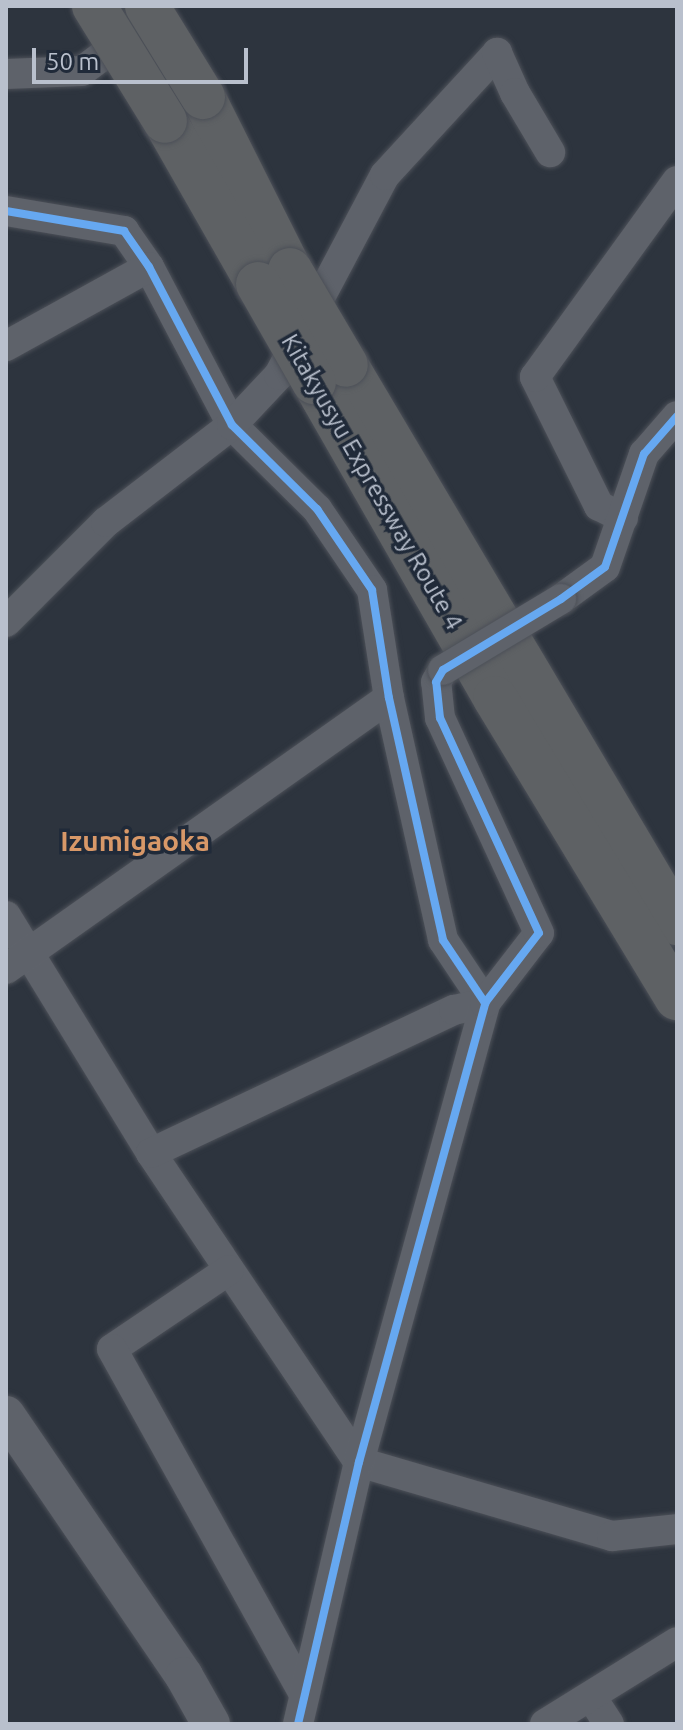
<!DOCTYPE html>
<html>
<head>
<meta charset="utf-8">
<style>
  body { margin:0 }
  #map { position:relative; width:683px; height:1730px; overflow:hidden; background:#2d343e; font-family:Ubuntu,sans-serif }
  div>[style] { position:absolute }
  .roads { filter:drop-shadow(0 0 2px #4c5058) drop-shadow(0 0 2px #4c5058) }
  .minor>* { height:30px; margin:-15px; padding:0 15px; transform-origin:15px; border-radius:15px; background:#5e626a }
  .tertiary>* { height:38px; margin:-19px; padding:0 19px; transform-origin:19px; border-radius:19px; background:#5e626a }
  .motorway>* { height:44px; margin:-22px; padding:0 22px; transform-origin:22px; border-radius:22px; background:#5e6164 }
  .bridges { filter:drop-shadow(0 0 2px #4c5058) drop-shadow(0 0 2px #4c5058) }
  .minor-bridge>* { height:30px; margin:-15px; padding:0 15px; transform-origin:15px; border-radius:15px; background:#5e626a }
  .motorway-bridge>* { height:44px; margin:-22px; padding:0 22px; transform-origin:22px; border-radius:22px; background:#5e6164 }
  .cycleway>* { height:8px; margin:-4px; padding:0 4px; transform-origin:4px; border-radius:4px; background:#66a8f1 }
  span { translate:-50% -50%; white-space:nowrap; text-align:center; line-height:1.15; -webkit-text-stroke:7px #202a39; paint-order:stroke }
  .street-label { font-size:24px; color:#b9c0cd }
  .quarter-label { font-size:28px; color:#d89868; font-weight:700 }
  .frame { position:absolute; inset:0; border:8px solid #b9c0cd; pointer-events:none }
  .scale { position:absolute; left:32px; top:48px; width:216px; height:36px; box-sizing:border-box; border:4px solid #b9c0cd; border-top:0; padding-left:10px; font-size:24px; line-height:28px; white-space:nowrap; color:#b9c0cd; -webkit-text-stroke:6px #202a39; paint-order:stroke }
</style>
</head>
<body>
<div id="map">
  <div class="roads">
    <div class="minor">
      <i style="left:6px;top:74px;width:76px;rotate:-2.3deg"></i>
      <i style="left:82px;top:71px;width:62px;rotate:-36.5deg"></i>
      <i style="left:6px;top:211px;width:120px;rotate:9.6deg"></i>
      <i style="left:124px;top:231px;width:44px;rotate:55.2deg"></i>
      <i style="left:149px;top:267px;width:178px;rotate:62.3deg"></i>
      <i style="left:232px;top:425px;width:120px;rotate:44.7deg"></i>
      <i style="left:317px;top:509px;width:98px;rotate:55.8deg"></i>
      <i style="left:372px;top:590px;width:109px;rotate:81.1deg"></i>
      <i style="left:389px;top:698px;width:248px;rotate:77.4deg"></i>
      <i style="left:443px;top:940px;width:76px;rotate:56.3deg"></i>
      <i style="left:6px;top:346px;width:163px;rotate:-28.9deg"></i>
      <i style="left:623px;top:518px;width:27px;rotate:-153deg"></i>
      <i style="left:599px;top:506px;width:144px;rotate:-116.4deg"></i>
      <i style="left:535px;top:377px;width:242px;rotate:-54.1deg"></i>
      <i style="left:561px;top:599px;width:54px;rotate:-36deg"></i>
      <i style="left:605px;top:567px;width:120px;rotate:-71deg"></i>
      <i style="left:644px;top:454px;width:50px;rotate:-49deg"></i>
      <i style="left:6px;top:622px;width:141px;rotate:-45deg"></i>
      <i style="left:106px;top:522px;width:159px;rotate:-37.6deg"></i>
      <i style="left:232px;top:425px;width:69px;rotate:-46.8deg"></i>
      <i style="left:279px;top:375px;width:226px;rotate:-62.1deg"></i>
      <i style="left:385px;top:175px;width:166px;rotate:-47.4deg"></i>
      <i style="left:497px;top:53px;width:44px;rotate:65.8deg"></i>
      <i style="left:515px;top:93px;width:69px;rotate:59.3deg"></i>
      <i style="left:6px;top:916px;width:278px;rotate:58.5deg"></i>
      <i style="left:151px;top:1153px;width:372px;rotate:56.1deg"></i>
      <i style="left:359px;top:1462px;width:264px;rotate:16.3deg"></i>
      <i style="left:612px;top:1536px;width:65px;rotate:-6.1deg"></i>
      <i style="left:6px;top:969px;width:469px;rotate:-35.3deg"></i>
      <i style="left:151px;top:1153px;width:335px;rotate:-25.3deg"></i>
      <i style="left:454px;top:1010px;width:32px;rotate:-13deg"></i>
      <i style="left:229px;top:1270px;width:141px;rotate:146deg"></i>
      <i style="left:112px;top:1349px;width:395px;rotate:60.9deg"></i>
      <i style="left:592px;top:1698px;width:31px;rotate:57deg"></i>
      <i style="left:298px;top:1724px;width:269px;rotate:-76.9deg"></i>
      <i style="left:359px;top:1462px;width:476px;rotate:-74.6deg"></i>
      <i style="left:485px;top:1003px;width:88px;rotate:-52.4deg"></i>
      <i style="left:539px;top:933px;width:237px;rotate:-114.7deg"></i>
      <i style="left:440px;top:718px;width:36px;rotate:-96deg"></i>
      <i style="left:436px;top:682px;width:14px;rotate:-60deg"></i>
      <i style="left:545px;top:1724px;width:155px;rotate:-31.8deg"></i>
    </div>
    <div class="tertiary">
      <i style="left:6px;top:1415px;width:316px;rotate:55.7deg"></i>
      <i style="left:184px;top:1676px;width:55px;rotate:60.6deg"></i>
    </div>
    <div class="motorway">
      <i style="left:203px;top:97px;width:194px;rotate:63.3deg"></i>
      <i style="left:165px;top:121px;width:188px;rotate:60.3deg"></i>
      <i style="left:346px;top:365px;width:649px;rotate:59.32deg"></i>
      <i style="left:314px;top:382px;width:364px;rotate:60.2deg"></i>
      <i style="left:495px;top:698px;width:351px;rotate:58.8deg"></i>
    </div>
  </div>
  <div class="bridges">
    <div class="minor-bridge">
      <i style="left:443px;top:670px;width:138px;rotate:-31deg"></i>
    </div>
    <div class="motorway-bridge">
      <i style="left:94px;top:6px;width:135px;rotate:58.3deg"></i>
      <i style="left:147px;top:6px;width:107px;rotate:58.4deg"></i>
      <i style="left:290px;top:270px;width:110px;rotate:59.5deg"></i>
      <i style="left:258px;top:284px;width:113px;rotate:60.3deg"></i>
    </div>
  </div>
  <div class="cycleway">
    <i style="left:6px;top:211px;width:120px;rotate:9.6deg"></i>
    <i style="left:124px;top:231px;width:44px;rotate:55.2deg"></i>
    <i style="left:149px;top:267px;width:178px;rotate:62.3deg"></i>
    <i style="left:232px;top:425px;width:120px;rotate:44.7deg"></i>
    <i style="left:317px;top:509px;width:98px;rotate:55.8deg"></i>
    <i style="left:372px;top:590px;width:109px;rotate:81.1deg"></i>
    <i style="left:389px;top:698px;width:248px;rotate:77.4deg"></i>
    <i style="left:443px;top:940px;width:76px;rotate:56.3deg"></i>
    <i style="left:298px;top:1724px;width:269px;rotate:-76.9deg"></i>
    <i style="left:359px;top:1462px;width:476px;rotate:-74.6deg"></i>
    <i style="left:485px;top:1003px;width:88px;rotate:-52.4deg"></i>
    <i style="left:539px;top:933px;width:237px;rotate:-114.7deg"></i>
    <i style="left:440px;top:718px;width:36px;rotate:-96deg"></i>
    <i style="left:436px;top:682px;width:14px;rotate:-60deg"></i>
    <i style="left:443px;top:670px;width:138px;rotate:-31deg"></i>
    <i style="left:561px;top:599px;width:54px;rotate:-36deg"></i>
    <i style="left:605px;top:567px;width:120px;rotate:-71deg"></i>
    <i style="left:644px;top:454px;width:50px;rotate:-49deg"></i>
  </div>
  <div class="street-label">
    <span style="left:372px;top:482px;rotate:60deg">Kitakyusyu Expressway Route 4</span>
  </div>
  <div class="quarter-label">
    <span style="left:135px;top:841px">Izumigaoka</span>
  </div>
  <div class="frame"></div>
  <div class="scale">50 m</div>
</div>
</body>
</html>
